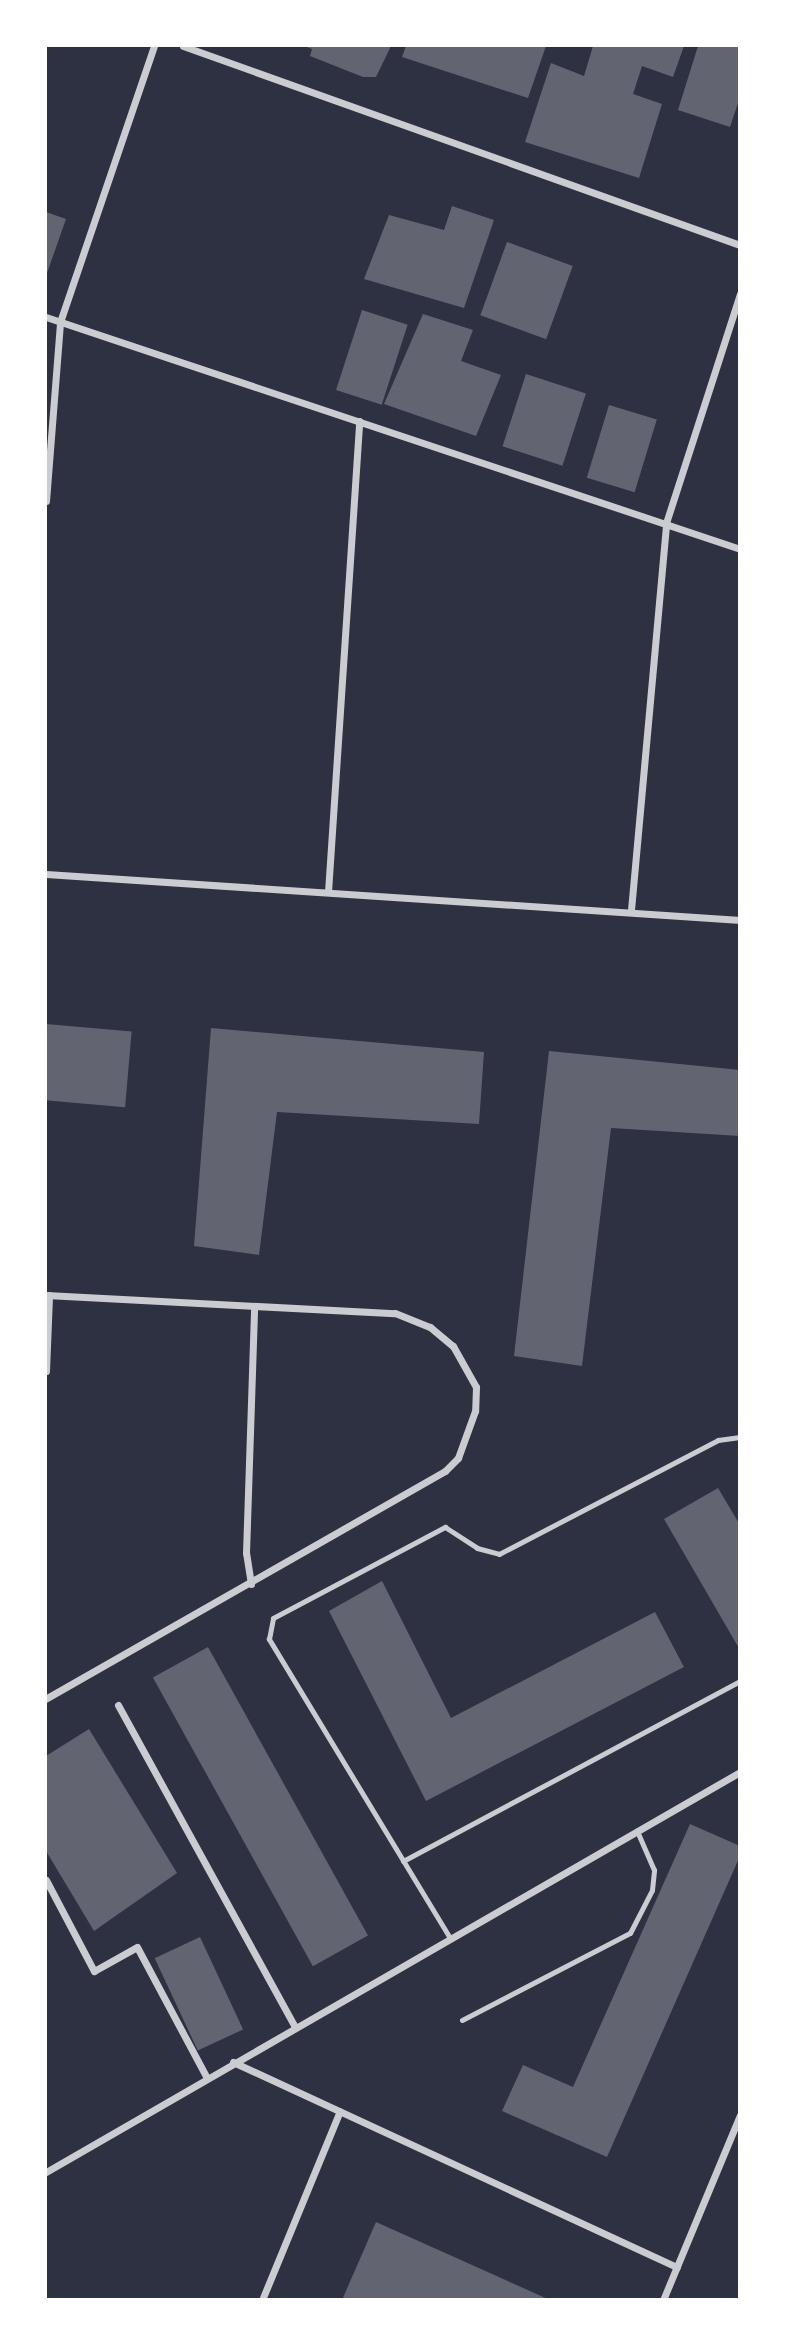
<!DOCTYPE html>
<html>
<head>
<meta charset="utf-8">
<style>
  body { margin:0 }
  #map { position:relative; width:785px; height:2345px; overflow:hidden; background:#2d3142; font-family:Raleway,sans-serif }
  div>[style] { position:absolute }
  .building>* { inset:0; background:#626471; transform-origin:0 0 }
  .service>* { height:5px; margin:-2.5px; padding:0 2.5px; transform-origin:2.5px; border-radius:2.5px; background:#caccd0 }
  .minor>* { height:7px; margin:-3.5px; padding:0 3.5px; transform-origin:3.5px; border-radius:3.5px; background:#caccd0 }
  span { translate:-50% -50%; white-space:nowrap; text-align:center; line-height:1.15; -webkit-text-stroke:5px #fff; paint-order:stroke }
  .frame { position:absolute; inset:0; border:47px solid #fff; pointer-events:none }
</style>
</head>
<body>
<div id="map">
  <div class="building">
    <i style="clip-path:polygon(304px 46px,391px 46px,376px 77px,363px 77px,310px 56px,312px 49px)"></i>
    <i style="clip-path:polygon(406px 46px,546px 46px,528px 98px,402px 57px)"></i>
    <i style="clip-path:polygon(593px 46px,684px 46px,673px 77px,642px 66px,633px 94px,662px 104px,639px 178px,525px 142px,551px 63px,584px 76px)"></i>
    <i style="clip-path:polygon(698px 46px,740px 46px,740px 97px,730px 127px,678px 110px)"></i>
    <i style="clip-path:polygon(452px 206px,494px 220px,464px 308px,364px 279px,389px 215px,444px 230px)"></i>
    <i style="clip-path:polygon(46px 212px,66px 219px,46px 276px)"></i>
    <i style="left:507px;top:242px;width:70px;height:78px;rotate:20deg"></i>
    <i style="left:362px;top:310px;width:48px;height:84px;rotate:18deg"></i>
    <i style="clip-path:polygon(423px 314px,473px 330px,461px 361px,501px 375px,476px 436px,384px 404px)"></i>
    <i style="left:526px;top:374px;width:63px;height:76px;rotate:18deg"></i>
    <i style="left:609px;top:405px;width:50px;height:76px;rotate:17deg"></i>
    <i style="left:46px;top:1024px;width:86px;height:76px;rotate:5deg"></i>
    <i style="clip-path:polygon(211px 1028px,484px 1052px,479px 1124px,277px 1112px,259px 1255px,194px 1246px)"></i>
    <i style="clip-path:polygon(549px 1051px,740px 1070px,740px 1136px,611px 1128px,582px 1366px,514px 1356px)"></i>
    <i style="clip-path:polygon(718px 1488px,740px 1525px,740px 1650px,664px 1519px)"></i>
    <i style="clip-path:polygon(382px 1581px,451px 1718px,655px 1612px,684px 1667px,426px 1801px,329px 1611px)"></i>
    <i style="left:208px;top:1647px;width:330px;height:63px;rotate:61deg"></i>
    <i style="clip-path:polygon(89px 1729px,177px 1873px,94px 1931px,46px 1851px,46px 1756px)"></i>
    <i style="clip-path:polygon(690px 1824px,740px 1846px,740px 1856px,607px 2157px,502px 2111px,523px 2065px,573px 2087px)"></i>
    <i style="left:200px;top:1937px;width:102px;height:50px;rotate:65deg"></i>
    <i style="clip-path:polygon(376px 2222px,550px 2300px,342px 2300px)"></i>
  </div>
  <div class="service">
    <i style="left:403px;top:1861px;width:382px;rotate:-28.1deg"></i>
    <i style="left:450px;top:1938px;width:350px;rotate:-121.2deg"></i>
    <i style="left:269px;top:1639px;width:21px;rotate:-79deg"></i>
    <i style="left:273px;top:1618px;width:195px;rotate:-27.9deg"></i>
    <i style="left:445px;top:1527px;width:38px;rotate:33deg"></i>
    <i style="left:477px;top:1548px;width:23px;rotate:15deg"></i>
    <i style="left:499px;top:1554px;width:247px;rotate:-27.5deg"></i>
    <i style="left:718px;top:1440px;width:22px;rotate:-8deg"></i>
    <i style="left:462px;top:2020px;width:189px;rotate:-27.4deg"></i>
    <i style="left:630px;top:1933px;width:48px;rotate:-62.9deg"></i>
    <i style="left:652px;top:1890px;width:20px;rotate:-84deg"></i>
    <i style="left:654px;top:1870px;width:43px;rotate:-113.6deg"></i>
  </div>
  <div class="minor">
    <i style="left:183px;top:46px;width:591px;rotate:19.66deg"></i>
    <i style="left:46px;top:317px;width:732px;rotate:18.48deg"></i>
    <i style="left:46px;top:501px;width:180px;rotate:-85.5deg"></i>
    <i style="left:60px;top:322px;width:292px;rotate:-71.2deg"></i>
    <i style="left:46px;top:874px;width:696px;rotate:3.79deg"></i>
    <i style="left:328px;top:892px;width:472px;rotate:-86.2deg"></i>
    <i style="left:631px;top:910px;width:389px;rotate:-84.8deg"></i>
    <i style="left:666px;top:523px;width:241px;rotate:-72.1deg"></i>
    <i style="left:46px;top:1295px;width:349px;rotate:3deg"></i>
    <i style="left:395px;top:1313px;width:38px;rotate:22deg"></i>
    <i style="left:430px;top:1327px;width:30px;rotate:40deg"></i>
    <i style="left:453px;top:1346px;width:47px;rotate:60.7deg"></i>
    <i style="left:476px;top:1387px;width:24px;rotate:92deg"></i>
    <i style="left:475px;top:1411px;width:50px;rotate:109.9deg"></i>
    <i style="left:458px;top:1458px;width:18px;rotate:135deg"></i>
    <i style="left:445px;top:1471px;width:460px;rotate:150.3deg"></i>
    <i style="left:46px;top:1371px;width:76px;rotate:-87.7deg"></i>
    <i style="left:251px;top:1584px;width:31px;rotate:-99deg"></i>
    <i style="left:246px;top:1553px;width:246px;rotate:-88.1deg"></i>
    <i style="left:118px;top:1705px;width:367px;rotate:61.2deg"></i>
    <i style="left:46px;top:1880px;width:103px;rotate:62.2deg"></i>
    <i style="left:94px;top:1971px;width:49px;rotate:-29.2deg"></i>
    <i style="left:137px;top:1947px;width:149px;rotate:61.9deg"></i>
    <i style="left:233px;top:2062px;width:489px;rotate:24.8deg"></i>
    <i style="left:46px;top:2172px;width:801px;rotate:-29.96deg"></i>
    <i style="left:262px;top:2300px;width:204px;rotate:-67.6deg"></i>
    <i style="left:663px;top:2300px;width:200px;rotate:-67.4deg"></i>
  </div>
  <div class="frame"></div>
</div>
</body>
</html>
